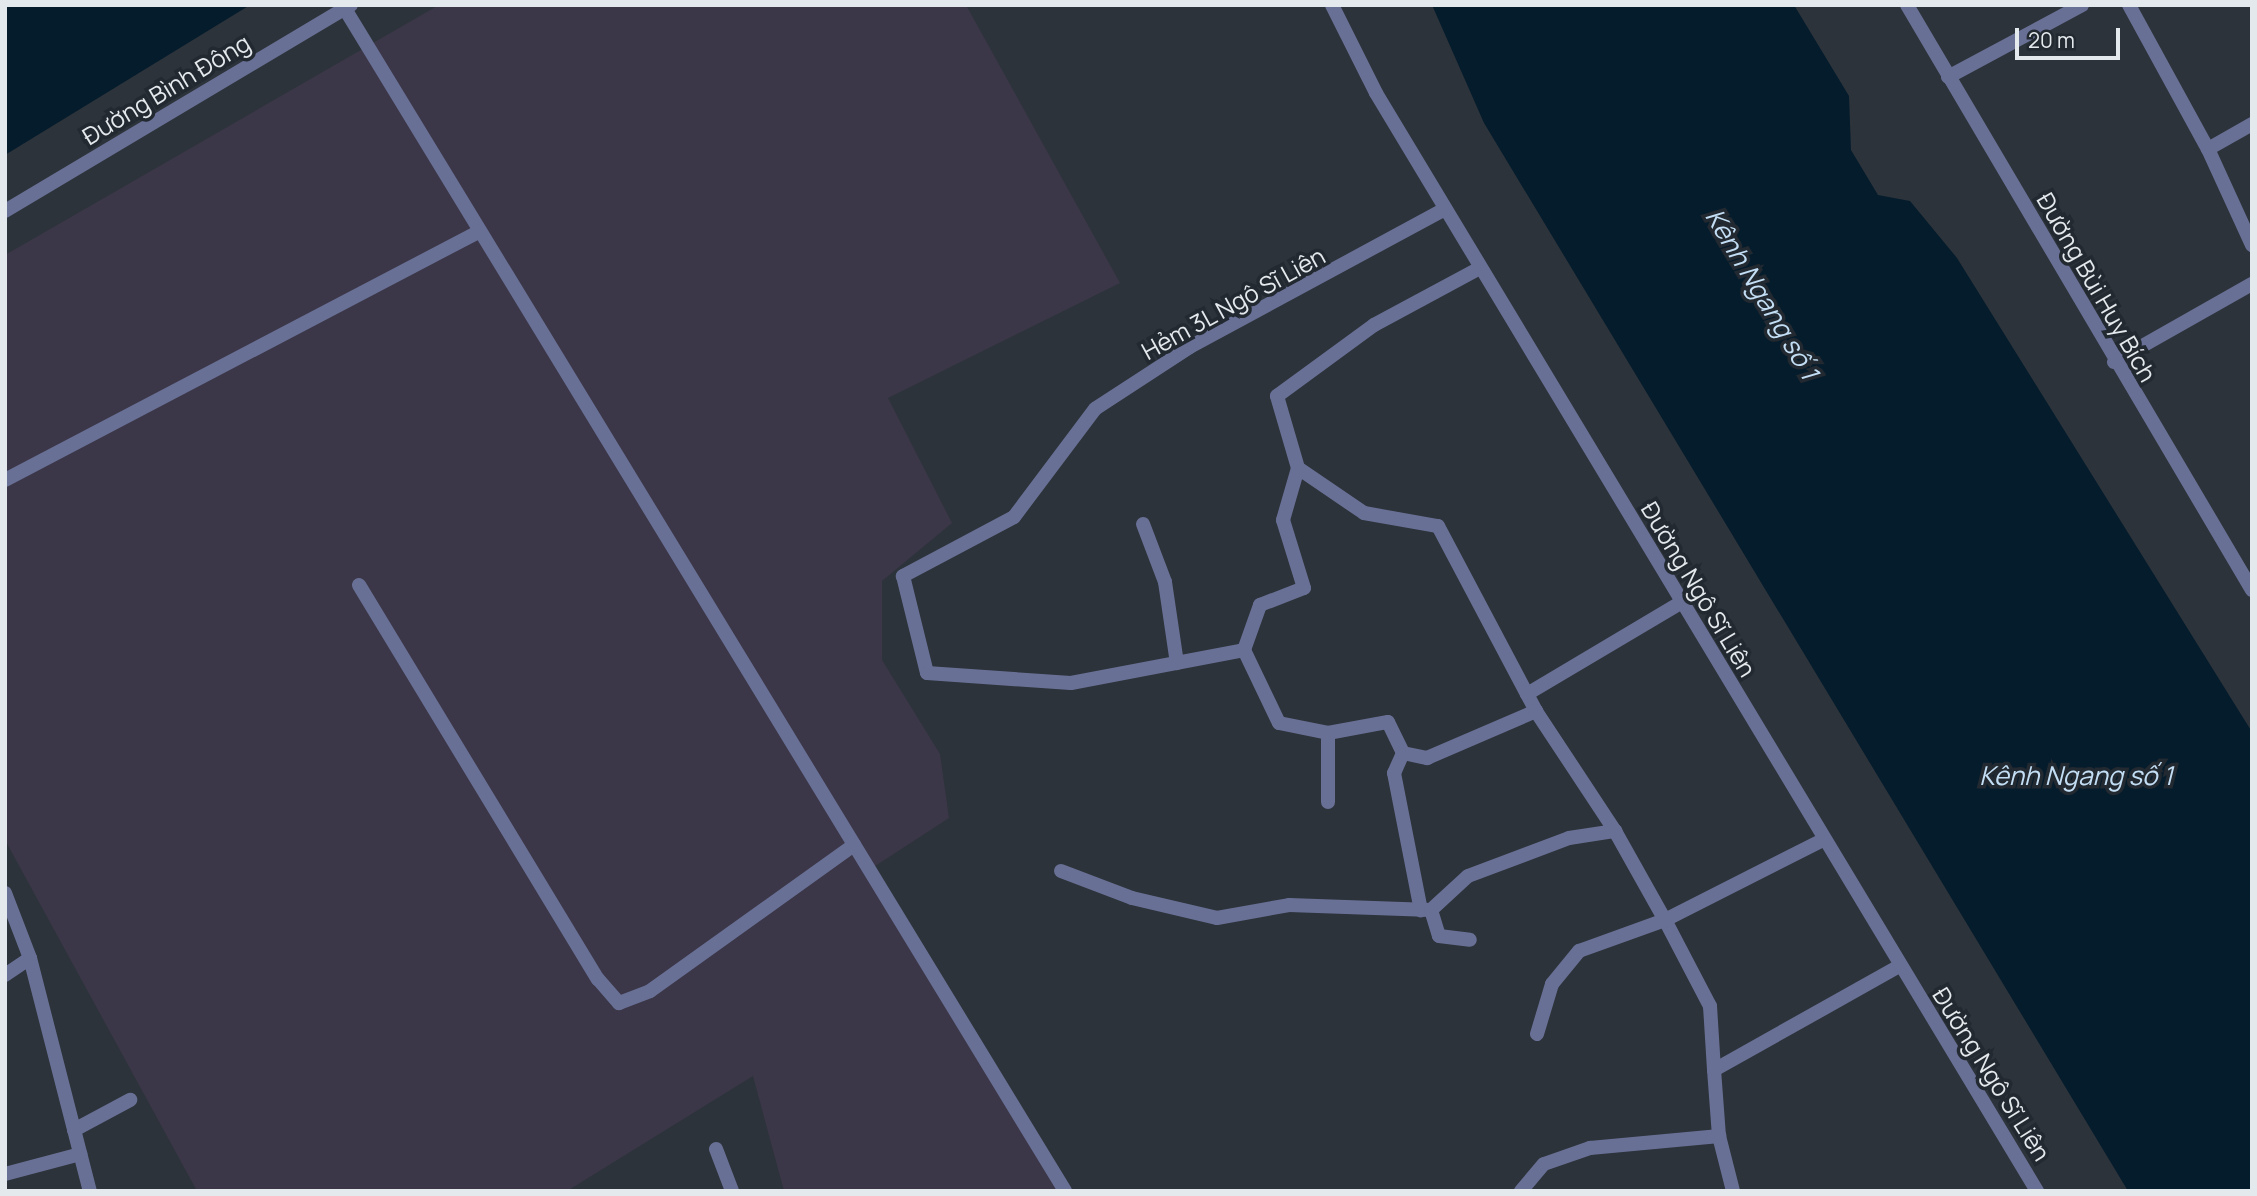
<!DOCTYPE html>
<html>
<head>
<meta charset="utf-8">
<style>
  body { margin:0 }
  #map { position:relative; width:2257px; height:1196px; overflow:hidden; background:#2c333a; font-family:Manrope,sans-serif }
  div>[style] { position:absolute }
  .industrial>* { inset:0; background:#3b3748 }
  .water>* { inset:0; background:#051c2d }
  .service>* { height:14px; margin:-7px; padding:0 7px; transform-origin:7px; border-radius:7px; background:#697096 }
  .minor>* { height:14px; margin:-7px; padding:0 7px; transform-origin:7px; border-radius:7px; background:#697096 }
  .tertiary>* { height:14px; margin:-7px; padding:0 7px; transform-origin:7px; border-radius:7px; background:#697096 }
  span { translate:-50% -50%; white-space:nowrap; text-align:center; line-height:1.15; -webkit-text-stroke:7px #222930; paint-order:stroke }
  .street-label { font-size:24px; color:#e4e9ed }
  .water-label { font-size:26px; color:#c3def4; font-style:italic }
  .frame { position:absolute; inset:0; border:7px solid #e4e9ed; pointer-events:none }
  .scale { position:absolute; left:2015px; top:28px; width:105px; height:32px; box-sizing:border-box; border:4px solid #e4e9ed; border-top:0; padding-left:9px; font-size:21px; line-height:24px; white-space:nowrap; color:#e4e9ed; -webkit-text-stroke:5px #222930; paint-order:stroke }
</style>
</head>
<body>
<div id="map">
  <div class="industrial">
    <i style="clip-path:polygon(439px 5px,966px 5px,1120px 283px,888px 398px,952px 523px,882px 581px,882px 660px,940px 754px,949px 818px,869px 870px,1065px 1191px,784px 1191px,753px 1076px,567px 1191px,197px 1191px,5px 840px,5px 255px)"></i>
  </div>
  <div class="water">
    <i style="clip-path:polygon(5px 5px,250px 5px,5px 155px)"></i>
    <i style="clip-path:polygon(1432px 5px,1794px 5px,1849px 96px,1851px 150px,1878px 195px,1910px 201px,1957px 258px,2252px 732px,2252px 1191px,2128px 1191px,1484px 123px)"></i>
  </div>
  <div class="service">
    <i style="left:345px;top:9px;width:1384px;rotate:58.65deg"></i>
    <i style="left:2208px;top:149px;width:51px;rotate:-29.6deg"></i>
    <i style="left:5px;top:480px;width:536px;rotate:-27.66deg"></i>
    <i style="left:359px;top:585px;width:461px;rotate:58.8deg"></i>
    <i style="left:598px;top:979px;width:32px;rotate:49deg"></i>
    <i style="left:619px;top:1003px;width:33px;rotate:-21deg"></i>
    <i style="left:650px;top:991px;width:251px;rotate:-35.6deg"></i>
    <i style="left:1403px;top:753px;width:22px;rotate:114deg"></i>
    <i style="left:1394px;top:773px;width:140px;rotate:78.9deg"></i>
    <i style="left:1665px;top:920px;width:97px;rotate:62.4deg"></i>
    <i style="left:1710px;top:1006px;width:64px;rotate:86.4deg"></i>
    <i style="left:1537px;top:1034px;width:52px;rotate:-73.3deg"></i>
    <i style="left:1552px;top:984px;width:43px;rotate:-50.7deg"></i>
    <i style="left:1579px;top:951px;width:91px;rotate:-19.8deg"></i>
    <i style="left:1665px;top:920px;width:177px;rotate:-26.9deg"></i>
    <i style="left:74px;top:1130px;width:64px;rotate:-28.2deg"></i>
    <i style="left:1521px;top:1191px;width:35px;rotate:-50deg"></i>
    <i style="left:1544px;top:1164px;width:49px;rotate:-19.2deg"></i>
    <i style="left:1590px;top:1148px;width:130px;rotate:-5.3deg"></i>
    <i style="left:1719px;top:1136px;width:66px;rotate:-94.3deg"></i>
    <i style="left:1714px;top:1070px;width:212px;rotate:-29.3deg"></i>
  </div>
  <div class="minor">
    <i style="left:2129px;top:5px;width:164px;rotate:61.3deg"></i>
    <i style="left:2208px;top:149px;width:106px;rotate:65.4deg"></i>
    <i style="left:1948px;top:77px;width:152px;rotate:-28.2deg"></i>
    <i style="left:1445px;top:209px;width:290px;rotate:151.6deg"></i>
    <i style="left:1190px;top:347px;width:113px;rotate:146.9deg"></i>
    <i style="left:1095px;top:409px;width:135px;rotate:126.9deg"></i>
    <i style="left:1014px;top:517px;width:126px;rotate:152deg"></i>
    <i style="left:903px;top:576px;width:100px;rotate:76.1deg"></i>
    <i style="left:927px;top:673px;width:144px;rotate:4deg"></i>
    <i style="left:1071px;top:683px;width:176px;rotate:-10.8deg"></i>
    <i style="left:1244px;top:650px;width:48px;rotate:-70.4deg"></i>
    <i style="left:1260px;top:605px;width:47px;rotate:-21.1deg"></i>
    <i style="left:1304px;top:588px;width:71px;rotate:-107.2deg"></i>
    <i style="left:1283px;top:520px;width:54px;rotate:-73.9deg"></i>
    <i style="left:1298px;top:468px;width:75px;rotate:-106.3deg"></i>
    <i style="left:1277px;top:396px;width:120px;rotate:-36.2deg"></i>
    <i style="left:1374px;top:325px;width:120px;rotate:-28.3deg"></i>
    <i style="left:2114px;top:362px;width:159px;rotate:-29.5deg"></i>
    <i style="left:1298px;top:468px;width:80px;rotate:34.3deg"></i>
    <i style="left:1364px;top:513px;width:75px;rotate:10deg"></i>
    <i style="left:1438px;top:526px;width:190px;rotate:62.1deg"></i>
    <i style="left:1143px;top:524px;width:62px;rotate:69.2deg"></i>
    <i style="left:1165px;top:582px;width:82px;rotate:81.6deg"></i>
    <i style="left:1244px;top:650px;width:81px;rotate:64.4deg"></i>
    <i style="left:1279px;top:723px;width:50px;rotate:11.5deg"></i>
    <i style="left:1328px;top:733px;width:61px;rotate:-10.4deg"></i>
    <i style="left:1388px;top:722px;width:34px;rotate:64deg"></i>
    <i style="left:1403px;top:753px;width:25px;rotate:12deg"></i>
    <i style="left:1427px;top:758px;width:119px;rotate:-23.3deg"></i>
    <i style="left:1536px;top:711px;width:19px;rotate:-118deg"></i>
    <i style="left:1527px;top:694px;width:178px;rotate:-30.7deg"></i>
    <i style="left:1328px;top:733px;width:69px;rotate:90deg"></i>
    <i style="left:1615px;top:831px;width:102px;rotate:60.7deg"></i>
    <i style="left:1061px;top:871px;width:76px;rotate:20.8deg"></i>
    <i style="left:1132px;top:898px;width:87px;rotate:13.2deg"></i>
    <i style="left:1217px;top:918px;width:73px;rotate:-10.2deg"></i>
    <i style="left:1289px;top:905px;width:142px;rotate:2deg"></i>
    <i style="left:1431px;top:910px;width:50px;rotate:-42.6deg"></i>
    <i style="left:1468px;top:876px;width:108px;rotate:-20.6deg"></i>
    <i style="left:1569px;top:838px;width:47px;rotate:-8.7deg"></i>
    <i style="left:1615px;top:831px;width:144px;rotate:-123.4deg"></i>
    <i style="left:5px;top:893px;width:70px;rotate:69deg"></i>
    <i style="left:1431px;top:910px;width:27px;rotate:73deg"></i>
    <i style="left:1439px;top:936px;width:31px;rotate:7deg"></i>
    <i style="left:5px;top:975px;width:30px;rotate:-34deg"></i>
    <i style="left:30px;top:958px;width:241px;rotate:75.6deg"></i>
    <i style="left:1719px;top:1136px;width:57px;rotate:75.7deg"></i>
    <i style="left:716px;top:1149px;width:45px;rotate:69.1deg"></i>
    <i style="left:5px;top:1174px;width:78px;rotate:-14.9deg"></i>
  </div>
  <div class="tertiary">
    <i style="left:1332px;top:5px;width:98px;rotate:63.4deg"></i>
    <i style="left:1376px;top:93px;width:1282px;rotate:58.95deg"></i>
    <i style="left:1907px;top:5px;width:679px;rotate:59.47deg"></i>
    <i style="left:5px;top:211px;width:403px;rotate:-30.8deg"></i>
  </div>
  <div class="street-label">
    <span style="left:166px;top:89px;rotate:-31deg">Đường Bình Đông</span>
    <span style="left:2097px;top:287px;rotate:60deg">Đường Bùi Huy Bích</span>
    <span style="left:1233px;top:303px;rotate:-29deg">Hẻm 3L Ngô Sĩ Liên</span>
    <span style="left:1699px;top:589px;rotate:59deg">Đường Ngô Sĩ Liên</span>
    <span style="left:1992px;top:1074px;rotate:58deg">Đường Ngô Sĩ Liên</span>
  </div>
  <div class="water-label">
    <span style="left:1762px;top:294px;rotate:59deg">Kênh Ngang số 1</span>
    <span style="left:2076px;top:776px">Kênh Ngang số 1</span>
  </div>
  <div class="frame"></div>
  <div class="scale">20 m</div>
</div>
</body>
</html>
